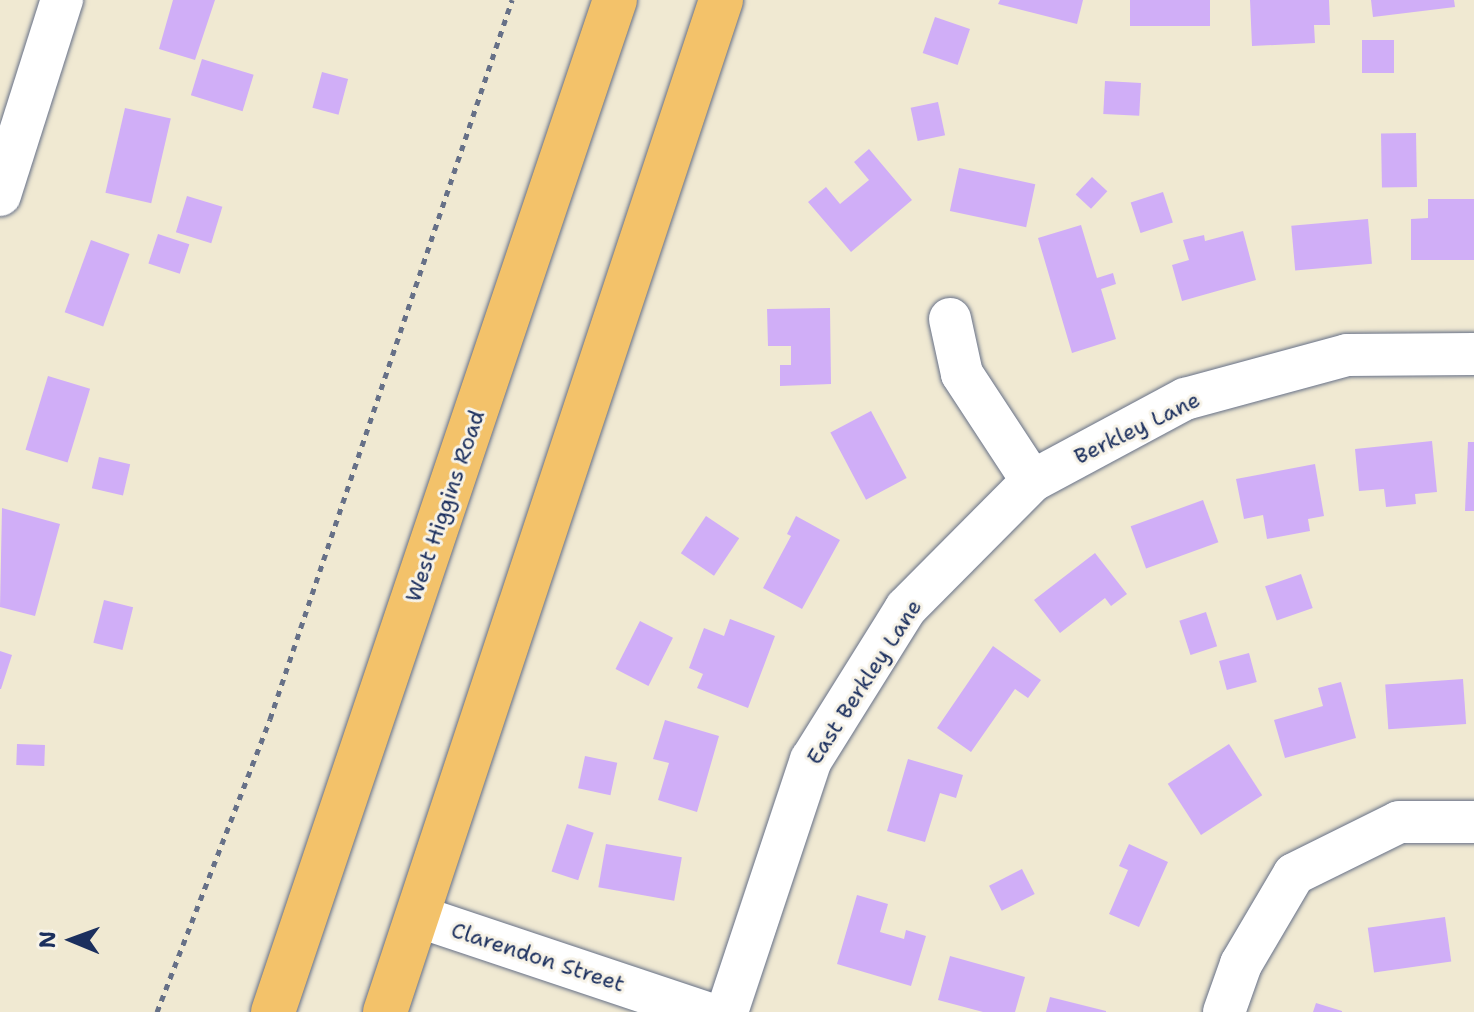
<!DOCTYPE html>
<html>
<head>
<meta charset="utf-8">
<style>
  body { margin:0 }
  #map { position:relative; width:1474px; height:1012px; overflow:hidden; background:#f0e9d2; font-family:"Shantell Sans",sans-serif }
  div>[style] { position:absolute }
  .building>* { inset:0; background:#d0aef7; transform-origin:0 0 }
  .path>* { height:5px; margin-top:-2.5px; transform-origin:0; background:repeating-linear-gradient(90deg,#667087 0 6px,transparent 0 12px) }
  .roads { filter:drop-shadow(0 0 2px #667087) drop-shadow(0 0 2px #667087) }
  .minor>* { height:42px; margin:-21px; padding:0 21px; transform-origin:21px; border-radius:21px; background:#fff }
  .major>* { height:44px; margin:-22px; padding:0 22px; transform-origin:22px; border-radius:22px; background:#f3c26a }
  span { translate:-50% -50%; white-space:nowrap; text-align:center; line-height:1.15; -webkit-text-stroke:6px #f7f3e8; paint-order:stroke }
  .street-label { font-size:22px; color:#1b2f5e }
  .north { position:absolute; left:32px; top:900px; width:80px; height:80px; -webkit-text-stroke:6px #f7f3e8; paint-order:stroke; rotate:271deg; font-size:22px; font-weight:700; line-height:32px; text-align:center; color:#1b2f5e }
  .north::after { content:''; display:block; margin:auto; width:28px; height:36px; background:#1b2f5e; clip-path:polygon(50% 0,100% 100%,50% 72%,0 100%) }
</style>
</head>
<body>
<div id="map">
  <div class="building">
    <i style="clip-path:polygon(173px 0,215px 0,195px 60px,159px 49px)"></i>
    <i style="clip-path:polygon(1000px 0,1083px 0,1077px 24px,998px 4px)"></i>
    <i style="left:1130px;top:0;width:80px;height:26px"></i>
    <i style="clip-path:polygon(1250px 0,1329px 0,1330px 25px,1314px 25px,1315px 43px,1252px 46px)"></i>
    <i style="clip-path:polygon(1371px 0,1454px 0,1455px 7px,1373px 17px)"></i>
    <i style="left:935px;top:17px;width:37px;height:38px;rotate:19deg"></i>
    <i style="left:1362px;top:40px;width:32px;height:33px"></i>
    <i style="left:202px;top:59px;width:54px;height:38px;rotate:17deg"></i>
    <i style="left:322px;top:72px;width:27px;height:37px;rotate:15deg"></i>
    <i style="left:1105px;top:81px;width:36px;height:33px;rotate:3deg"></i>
    <i style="left:938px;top:102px;width:34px;height:28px;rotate:78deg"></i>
    <i style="left:125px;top:108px;width:47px;height:87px;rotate:13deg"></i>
    <i style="left:1416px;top:133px;width:54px;height:35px;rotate:89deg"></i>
    <i style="clip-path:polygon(869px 149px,912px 200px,851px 252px,808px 202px,826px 187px,840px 204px,869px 180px,854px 162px)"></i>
    <i style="left:959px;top:168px;width:78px;height:44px;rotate:12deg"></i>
    <i style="left:1092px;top:177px;width:21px;height:24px;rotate:43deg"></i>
    <i style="left:1163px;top:192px;width:32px;height:34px;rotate:72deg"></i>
    <i style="left:187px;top:196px;width:37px;height:38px;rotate:17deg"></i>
    <i style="clip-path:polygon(1428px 199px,1474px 199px,1474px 260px,1411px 260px,1411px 219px,1428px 218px)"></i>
    <i style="left:1368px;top:219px;width:45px;height:77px;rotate:85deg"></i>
    <i style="clip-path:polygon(1081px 225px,1097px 278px,1113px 273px,1116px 284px,1101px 289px,1116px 339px,1072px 353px,1038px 238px)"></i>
    <i style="clip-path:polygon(1243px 231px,1256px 280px,1182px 301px,1172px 265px,1189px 260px,1183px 240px,1204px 235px,1205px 241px)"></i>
    <i style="left:158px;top:234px;width:33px;height:31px;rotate:18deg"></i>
    <i style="left:91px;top:240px;width:41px;height:77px;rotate:20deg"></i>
    <i style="clip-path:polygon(830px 308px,831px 384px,780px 386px,780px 365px,791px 365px,791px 346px,768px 346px,767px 309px)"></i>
    <i style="left:48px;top:376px;width:44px;height:77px;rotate:17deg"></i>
    <i style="left:871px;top:411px;width:76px;height:46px;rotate:62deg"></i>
    <i style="clip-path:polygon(1432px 441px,1437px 492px,1415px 494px,1416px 504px,1386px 507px,1384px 489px,1359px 491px,1355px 449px)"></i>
    <i style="clip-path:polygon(1468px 442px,1474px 442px,1474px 511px,1465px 511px)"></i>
    <i style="left:99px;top:457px;width:32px;height:32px;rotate:13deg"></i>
    <i style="clip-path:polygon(1315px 464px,1324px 516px,1308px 519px,1310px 531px,1267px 539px,1263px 515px,1244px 519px,1236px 479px)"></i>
    <i style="left:1203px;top:500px;width:45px;height:77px;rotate:70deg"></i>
    <i style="clip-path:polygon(2px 508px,60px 524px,35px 616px,0 607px)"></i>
    <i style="left:706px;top:516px;width:40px;height:45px;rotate:34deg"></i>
    <i style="clip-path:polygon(796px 516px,840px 540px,802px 609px,763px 588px,791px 536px,787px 534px)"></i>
    <i style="clip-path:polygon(1095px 553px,1127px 594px,1111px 606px,1105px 598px,1060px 633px,1034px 600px)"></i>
    <i style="left:1301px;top:574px;width:36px;height:38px;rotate:71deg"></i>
    <i style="left:104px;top:600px;width:30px;height:44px;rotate:14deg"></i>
    <i style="left:1206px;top:612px;width:36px;height:28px;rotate:72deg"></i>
    <i style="clip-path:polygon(730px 619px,775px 636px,748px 708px,697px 688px,703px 674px,689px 668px,704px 628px,724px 636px)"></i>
    <i style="left:640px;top:621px;width:37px;height:54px;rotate:27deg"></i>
    <i style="clip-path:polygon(993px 646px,1041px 680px,1028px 698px,1015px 689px,971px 752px,937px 728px)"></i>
    <i style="clip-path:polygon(0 651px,12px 655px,1px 689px,0 689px)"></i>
    <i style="left:1249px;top:653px;width:30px;height:31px;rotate:75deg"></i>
    <i style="left:1463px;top:679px;width:45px;height:78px;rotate:86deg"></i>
    <i style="clip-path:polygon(1341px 682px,1356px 738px,1285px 758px,1274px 720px,1323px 706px,1318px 688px)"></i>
    <i style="clip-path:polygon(665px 720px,719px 736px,697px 812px,658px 800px,669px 763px,653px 759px)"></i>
    <i style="left:17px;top:744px;width:28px;height:21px;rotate:2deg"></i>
    <i style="left:1229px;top:744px;width:61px;height:73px;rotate:57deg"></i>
    <i style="left:585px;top:756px;width:33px;height:33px;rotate:12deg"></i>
    <i style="clip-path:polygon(908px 759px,963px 775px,956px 798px,940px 793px,925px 842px,887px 831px)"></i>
    <i style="left:567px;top:824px;width:28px;height:50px;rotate:18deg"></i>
    <i style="left:606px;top:844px;width:77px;height:44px;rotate:10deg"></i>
    <i style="clip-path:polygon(1129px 844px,1168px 862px,1139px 927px,1109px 914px,1128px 870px,1119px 866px)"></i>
    <i style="left:1022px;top:869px;width:28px;height:37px;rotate:63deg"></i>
    <i style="clip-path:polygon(857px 895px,888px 904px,880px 932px,904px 939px,906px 930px,926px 936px,911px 986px,837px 964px)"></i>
    <i style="left:1445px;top:917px;width:45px;height:78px;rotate:82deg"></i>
    <i style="clip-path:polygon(950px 956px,1025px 977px,1015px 1012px,983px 1012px,938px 1000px)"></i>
    <i style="clip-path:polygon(1050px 997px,1106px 1011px,1106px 1012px,1046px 1012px)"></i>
    <i style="clip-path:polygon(1316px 1003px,1342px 1011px,1342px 1012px,1313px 1012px)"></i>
  </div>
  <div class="path">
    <i style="left:157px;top:1012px;width:314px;rotate:-68.9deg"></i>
    <i style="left:270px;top:719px;width:759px;rotate:-71.4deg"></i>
  </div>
  <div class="roads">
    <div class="minor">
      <i style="left:0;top:195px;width:205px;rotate:-72.4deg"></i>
      <i style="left:950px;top:319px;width:56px;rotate:77.7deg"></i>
      <i style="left:962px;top:374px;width:128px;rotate:56.8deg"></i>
      <i style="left:417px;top:916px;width:303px;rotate:18.5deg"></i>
      <i style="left:727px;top:1012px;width:266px;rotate:-71.6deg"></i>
      <i style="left:811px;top:760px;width:179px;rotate:-58deg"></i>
      <i style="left:906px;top:608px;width:179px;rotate:-45.2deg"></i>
      <i style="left:1032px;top:481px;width:174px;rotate:-28.2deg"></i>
      <i style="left:1185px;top:399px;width:168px;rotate:-15.2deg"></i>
      <i style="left:1347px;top:355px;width:127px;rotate:-0.5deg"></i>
      <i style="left:1224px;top:1012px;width:51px;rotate:-70.5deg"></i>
      <i style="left:1241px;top:964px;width:104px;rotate:-59.5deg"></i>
      <i style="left:1294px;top:874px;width:117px;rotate:-26.3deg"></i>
      <i style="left:1399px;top:822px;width:75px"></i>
    </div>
    <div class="major">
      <i style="left:273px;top:1012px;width:1068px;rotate:-71.33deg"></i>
      <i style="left:385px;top:1012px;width:1066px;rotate:-71.63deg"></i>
    </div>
  </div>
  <div class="street-label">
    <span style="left:1137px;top:428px;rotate:-26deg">Berkley Lane</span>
    <span style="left:445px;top:506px;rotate:-71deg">West Higgins Road</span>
    <span style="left:864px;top:682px;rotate:-57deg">East Berkley Lane</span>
    <span style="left:538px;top:957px;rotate:18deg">Clarendon Street</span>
  </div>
  <div class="north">N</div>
</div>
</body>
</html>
